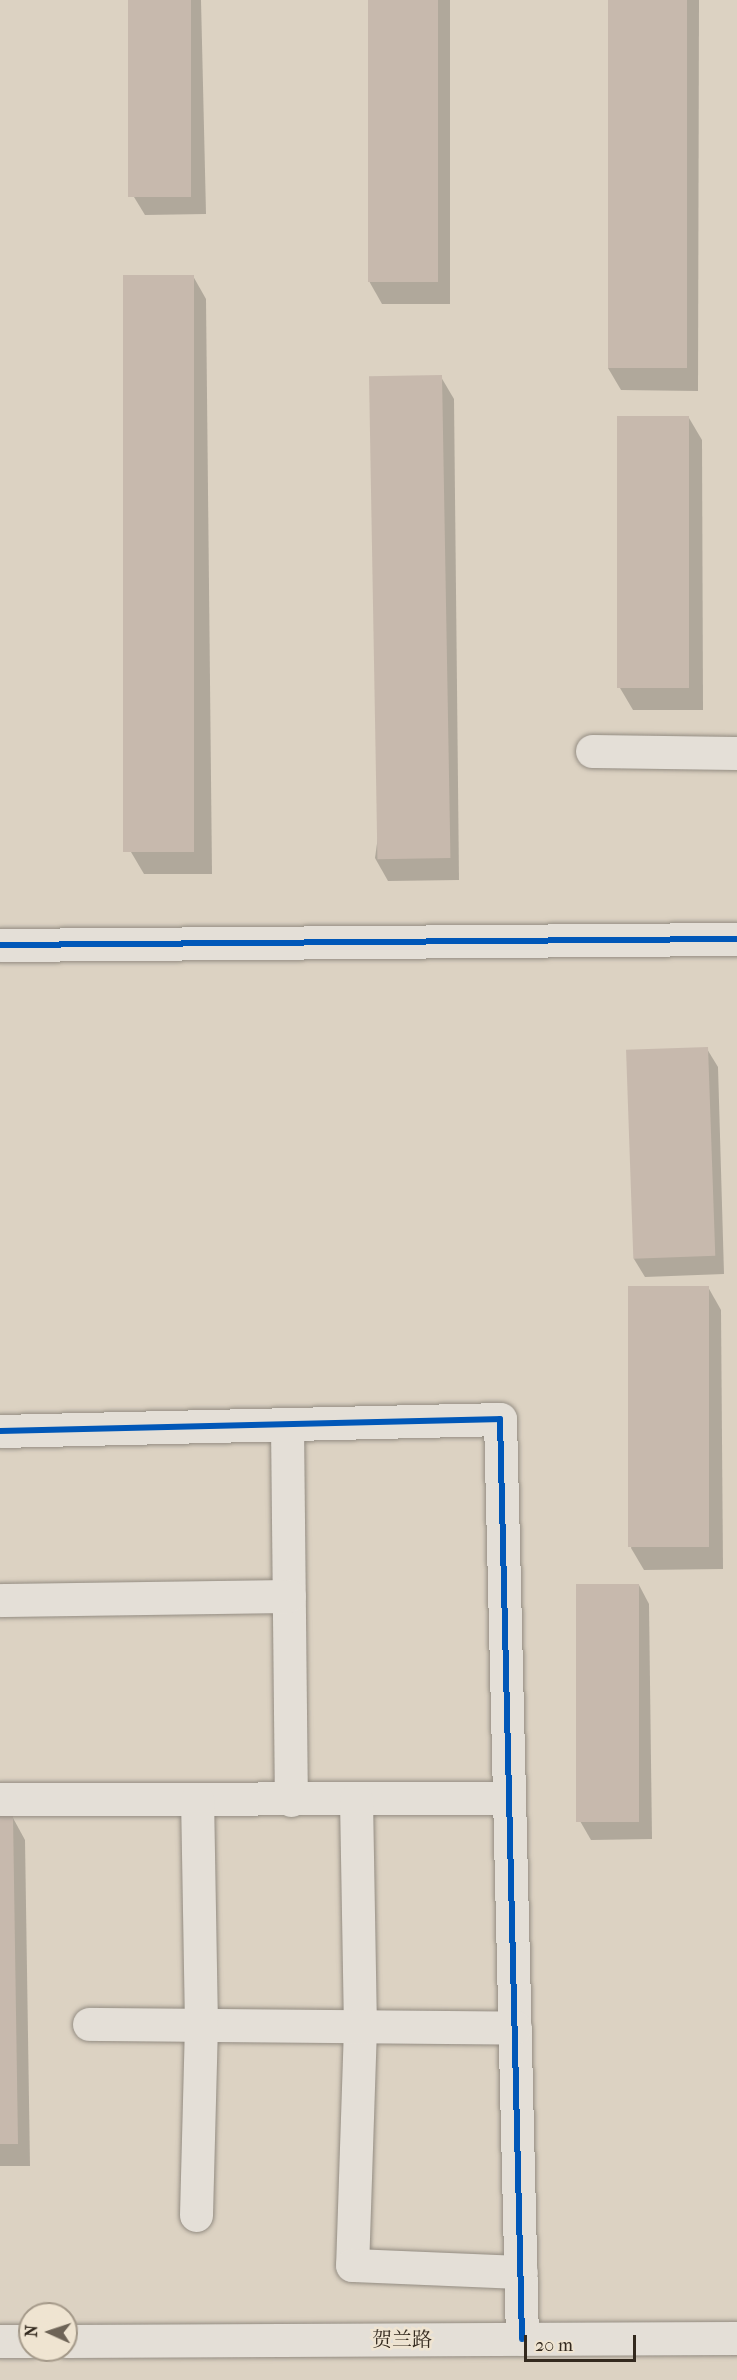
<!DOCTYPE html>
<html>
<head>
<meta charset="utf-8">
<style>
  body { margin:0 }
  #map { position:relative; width:737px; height:2380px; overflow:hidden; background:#dcd2c2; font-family:"IM FELL French Canon","Noto Serif SC",serif }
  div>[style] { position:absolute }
  .shadow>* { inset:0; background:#0003 }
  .building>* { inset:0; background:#c7b9ad; transform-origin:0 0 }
  .roads { filter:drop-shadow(0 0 2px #938c82) drop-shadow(0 0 2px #938c82) }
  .minor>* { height:33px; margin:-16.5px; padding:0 16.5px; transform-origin:16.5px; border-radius:16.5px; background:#e4dfd7 }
  .cycleway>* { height:6px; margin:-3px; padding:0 3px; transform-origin:3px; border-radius:3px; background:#0057b8 }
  span { translate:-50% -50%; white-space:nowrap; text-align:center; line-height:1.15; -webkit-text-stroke:5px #efe4d1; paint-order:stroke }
  .street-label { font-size:20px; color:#33291e }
  .north { position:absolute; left:18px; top:2302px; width:60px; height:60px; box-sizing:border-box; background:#efe4d1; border:2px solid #a49989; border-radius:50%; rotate:273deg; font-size:16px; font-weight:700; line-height:24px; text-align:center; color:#33291e }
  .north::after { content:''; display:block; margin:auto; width:21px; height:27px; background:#6e6457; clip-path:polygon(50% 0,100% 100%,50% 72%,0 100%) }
  .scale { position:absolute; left:524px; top:2335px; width:112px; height:27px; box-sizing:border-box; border:3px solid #33291e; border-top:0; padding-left:8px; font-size:18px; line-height:21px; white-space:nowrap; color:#33291e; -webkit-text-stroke:4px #efe4d1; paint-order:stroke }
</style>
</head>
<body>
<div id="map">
  <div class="shadow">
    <i style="clip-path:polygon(129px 0,201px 0,206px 214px,145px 215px,134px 197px)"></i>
    <i style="clip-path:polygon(370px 0,450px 0,450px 304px,382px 304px,369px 281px)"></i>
    <i style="clip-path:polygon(609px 0,699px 0,698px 391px,621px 390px,608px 368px)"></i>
    <i style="clip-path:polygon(193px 276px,206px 299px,212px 874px,144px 874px,131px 852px)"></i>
    <i style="clip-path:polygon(441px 377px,454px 399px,459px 880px,388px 881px,375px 858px)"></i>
    <i style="clip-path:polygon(689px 418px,702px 440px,703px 710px,633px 710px,620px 688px)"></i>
    <i style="clip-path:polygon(707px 1049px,718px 1067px,724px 1274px,645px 1277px,634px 1259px)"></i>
    <i style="clip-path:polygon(708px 1287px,721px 1310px,723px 1569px,644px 1570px,631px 1548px)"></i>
    <i style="clip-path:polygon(639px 1585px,649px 1604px,652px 1839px,591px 1840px,580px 1821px)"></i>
    <i style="clip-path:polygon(0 1818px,13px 1818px,25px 1840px,30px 2166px,0 2166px)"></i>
  </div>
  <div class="building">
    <i style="left:128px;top:0;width:63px;height:197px"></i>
    <i style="left:368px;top:0;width:70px;height:282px"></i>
    <i style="left:608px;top:0;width:79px;height:368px"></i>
    <i style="left:123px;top:275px;width:71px;height:577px"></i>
    <i style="left:442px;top:375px;width:483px;height:73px;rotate:89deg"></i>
    <i style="left:689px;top:416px;width:272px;height:72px;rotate:90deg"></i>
    <i style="left:708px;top:1047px;width:209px;height:82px;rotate:88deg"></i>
    <i style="left:709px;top:1286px;width:261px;height:81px;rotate:90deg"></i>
    <i style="left:576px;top:1584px;width:63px;height:238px"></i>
    <i style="clip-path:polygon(0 1816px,13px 1816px,18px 2144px,0 2144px)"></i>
  </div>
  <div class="roads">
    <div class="minor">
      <i style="left:592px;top:751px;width:145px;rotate:0.8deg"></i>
      <i style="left:0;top:945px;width:737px;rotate:-0.47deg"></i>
      <i style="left:287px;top:1425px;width:375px;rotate:89.4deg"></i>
      <i style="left:0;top:1431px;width:500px;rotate:-1.37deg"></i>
      <i style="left:500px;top:1419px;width:920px;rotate:88.63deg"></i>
      <i style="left:0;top:1600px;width:289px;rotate:-0.8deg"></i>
      <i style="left:0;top:1799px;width:509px;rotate:-0.11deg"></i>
      <i style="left:356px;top:1799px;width:228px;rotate:89deg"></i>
      <i style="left:360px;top:2027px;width:238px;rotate:91.9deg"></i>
      <i style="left:352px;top:2265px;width:169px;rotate:2.4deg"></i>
      <i style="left:89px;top:2024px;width:426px;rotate:0.5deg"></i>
      <i style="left:196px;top:2215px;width:190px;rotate:-88.5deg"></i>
      <i style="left:201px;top:2025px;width:226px;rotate:-91deg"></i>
      <i style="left:0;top:2341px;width:30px"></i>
      <i style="left:66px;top:2341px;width:671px;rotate:-0.26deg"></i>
    </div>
  </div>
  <div class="cycleway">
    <i style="left:0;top:945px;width:737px;rotate:-0.47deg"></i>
    <i style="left:0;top:1431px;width:500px;rotate:-1.37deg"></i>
    <i style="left:500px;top:1419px;width:920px;rotate:88.63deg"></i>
  </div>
  <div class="street-label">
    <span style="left:402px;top:2339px">贺兰路</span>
  </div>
  <div class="north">N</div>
  <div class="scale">20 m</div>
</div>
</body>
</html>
